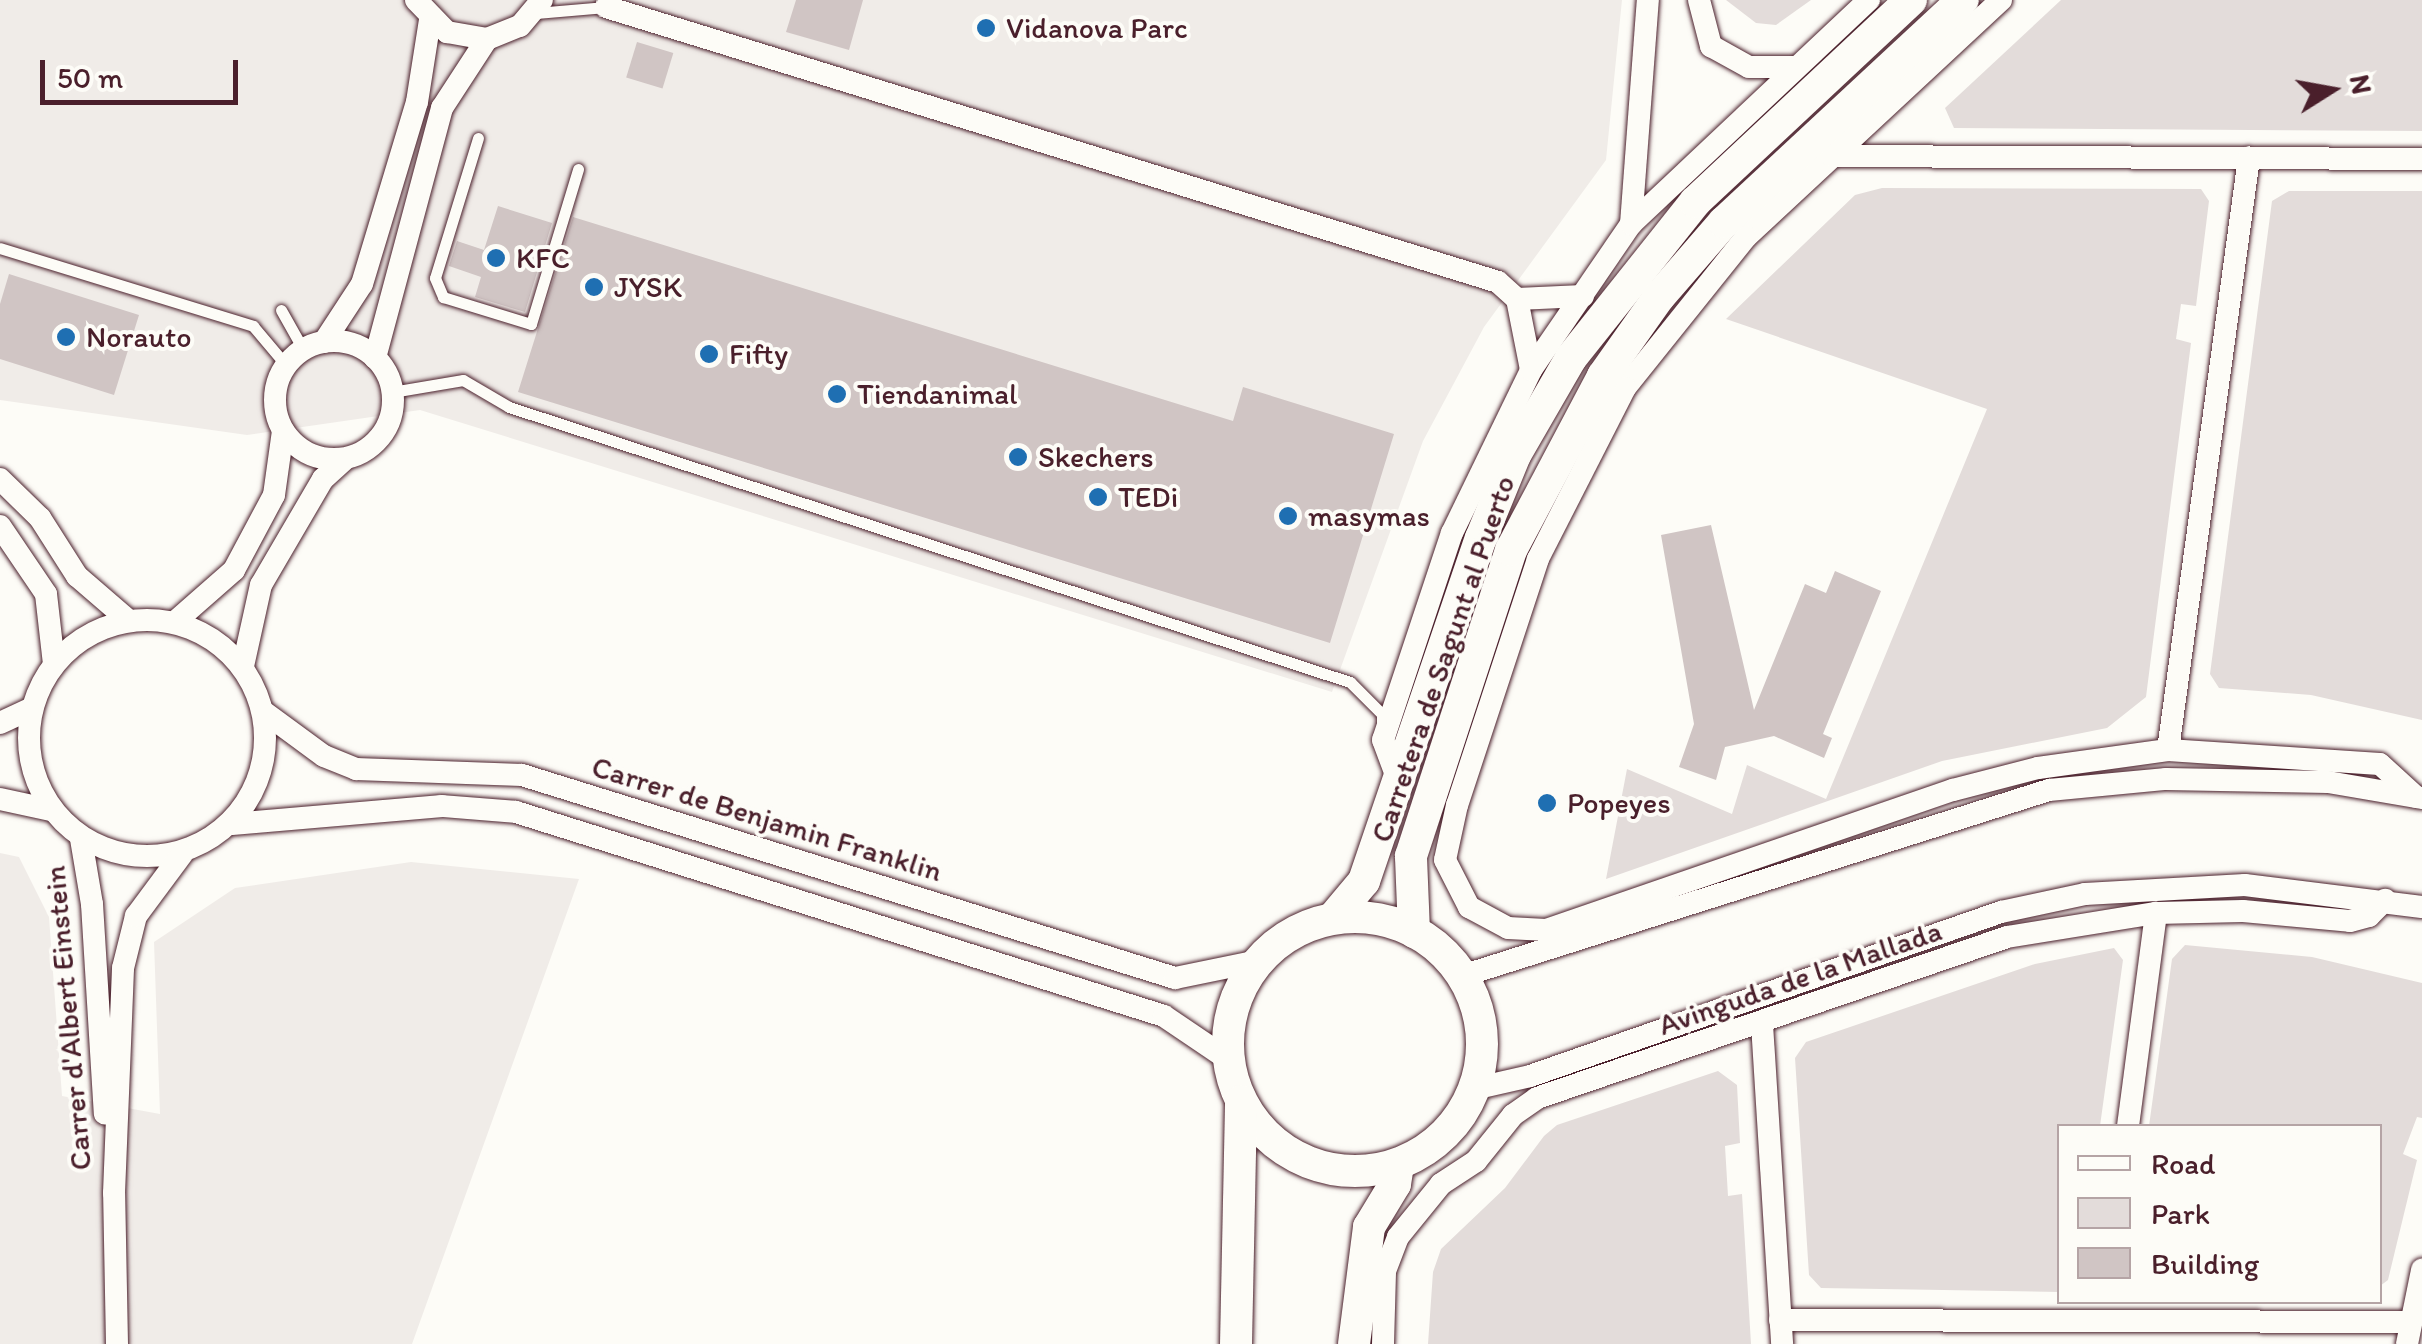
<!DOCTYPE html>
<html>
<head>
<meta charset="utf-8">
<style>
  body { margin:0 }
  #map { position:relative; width:2422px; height:1344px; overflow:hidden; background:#fdfcf7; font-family:Itim,sans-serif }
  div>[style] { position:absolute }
  .built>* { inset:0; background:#f0ece8 }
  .green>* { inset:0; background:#e3dcda }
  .building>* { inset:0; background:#d0c5c4; transform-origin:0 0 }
  .roads { filter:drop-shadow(0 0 2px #4a1f2b) drop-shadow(0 0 2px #4a1f2b) }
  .lane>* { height:11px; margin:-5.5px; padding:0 5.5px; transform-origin:5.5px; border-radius:5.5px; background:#fdfcf7 }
  .street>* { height:22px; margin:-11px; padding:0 11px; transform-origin:11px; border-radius:11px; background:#fdfcf7 }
  .street>.ring { margin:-11px; padding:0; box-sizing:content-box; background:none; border:22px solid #fdfcf7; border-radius:50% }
  .secondary>* { height:32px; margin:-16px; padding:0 16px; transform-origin:16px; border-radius:16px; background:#fdfcf7 }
  .secondary>.ring { margin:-16px; padding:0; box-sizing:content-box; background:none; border:32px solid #fdfcf7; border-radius:50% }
  .dots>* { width:28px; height:28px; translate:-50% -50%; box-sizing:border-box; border:5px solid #fdfcf7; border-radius:50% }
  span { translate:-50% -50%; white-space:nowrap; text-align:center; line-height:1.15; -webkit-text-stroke:8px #fdfcf7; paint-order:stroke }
  .poi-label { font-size:30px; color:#4a1f2b }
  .left { translate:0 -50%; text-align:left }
  .street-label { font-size:30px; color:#4a1f2b }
  .legend { position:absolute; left:2057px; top:1124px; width:325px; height:180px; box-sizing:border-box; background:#fdfcf7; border:2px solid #b5a4a5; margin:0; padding:12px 18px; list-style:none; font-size:30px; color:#4a1f2b }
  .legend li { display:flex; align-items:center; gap:20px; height:50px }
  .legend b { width:50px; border:2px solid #b5a4a5 }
  .north { position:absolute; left:2282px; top:40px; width:100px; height:100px; -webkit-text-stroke:8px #fdfcf7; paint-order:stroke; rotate:79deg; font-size:28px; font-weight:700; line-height:40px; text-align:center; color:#4a1f2b }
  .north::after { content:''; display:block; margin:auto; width:35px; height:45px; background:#4a1f2b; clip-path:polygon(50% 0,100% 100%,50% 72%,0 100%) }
  .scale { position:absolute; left:40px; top:60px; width:198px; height:45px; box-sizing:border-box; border:5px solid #4a1f2b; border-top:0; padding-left:12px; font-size:30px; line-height:35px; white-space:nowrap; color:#4a1f2b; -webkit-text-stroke:8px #fdfcf7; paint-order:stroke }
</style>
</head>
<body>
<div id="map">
  <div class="built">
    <i style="clip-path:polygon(0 0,1622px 0,1606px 160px,1484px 327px,1423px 441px,1332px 692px,420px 410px,247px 435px,0 400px)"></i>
    <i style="clip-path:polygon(0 853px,19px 857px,49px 917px,62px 1096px,160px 1114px,154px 942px,235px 888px,411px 862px,579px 879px,412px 1344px,0 1344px)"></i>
  </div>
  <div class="green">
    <i style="clip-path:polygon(1726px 0,1811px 0,1776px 25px,1756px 23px)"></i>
    <i style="clip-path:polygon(2061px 0,2422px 0,2422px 131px,1954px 128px,1945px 108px)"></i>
    <i style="clip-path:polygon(1882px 188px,2201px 189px,2209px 201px,2196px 306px,2181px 304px,2176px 339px,2191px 343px,2146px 697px,2107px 728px,1942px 761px,1606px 879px,1627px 769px,1732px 814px,1747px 765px,1826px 799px,1987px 409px,1726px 319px,1855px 195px)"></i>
    <i style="clip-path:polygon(2289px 191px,2422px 191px,2422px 720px,2311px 695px,2219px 688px,2210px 674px,2272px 201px)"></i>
    <i style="clip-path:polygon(2185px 945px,2312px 957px,2422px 983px,2422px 1118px,2417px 1117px,2403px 1154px,2417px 1160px,2388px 1280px,2380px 1286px,2380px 1126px,2149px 1126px,2172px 959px)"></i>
    <i style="clip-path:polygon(2114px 948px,2123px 960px,2100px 1126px,2060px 1126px,2059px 1292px,1821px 1288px,1809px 1275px,1795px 1058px,1806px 1042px,2035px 964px)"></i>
    <i style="clip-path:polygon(1718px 1071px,1737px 1085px,1740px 1143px,1725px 1146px,1728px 1196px,1742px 1194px,1751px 1344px,1428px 1344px,1433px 1272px,1441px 1249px,1505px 1188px,1544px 1136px,1557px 1125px)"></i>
  </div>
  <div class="building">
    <i style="clip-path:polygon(796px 0,863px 0,849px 50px,786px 32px)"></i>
    <i style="left:637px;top:42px;width:38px;height:37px;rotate:17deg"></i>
    <i style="clip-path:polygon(498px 206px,552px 223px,525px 312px,475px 297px,481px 277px,449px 266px,457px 241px,484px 250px)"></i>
    <i style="clip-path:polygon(573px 217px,1233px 421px,1243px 387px,1394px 434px,1330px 643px,518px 392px)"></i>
    <i style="clip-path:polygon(9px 274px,139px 315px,114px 395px,0 359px,0 304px)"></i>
    <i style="clip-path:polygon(1711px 525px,1754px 710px,1805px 584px,1826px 593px,1835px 571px,1881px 591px,1823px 734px,1832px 738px,1824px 758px,1774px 736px,1725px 747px,1716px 780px,1679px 767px,1694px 724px,1661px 535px)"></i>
  </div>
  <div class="roads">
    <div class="lane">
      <i style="left:536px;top:13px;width:70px;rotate:-4.9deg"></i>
      <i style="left:478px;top:138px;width:146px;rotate:107.1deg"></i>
      <i style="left:435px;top:278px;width:21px;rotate:67deg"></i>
      <i style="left:443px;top:297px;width:92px;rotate:17.1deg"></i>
      <i style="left:531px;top:324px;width:162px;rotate:-73.1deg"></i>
      <i style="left:0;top:248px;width:265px;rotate:17.1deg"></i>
      <i style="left:253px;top:326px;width:51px;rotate:49.8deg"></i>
      <i style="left:281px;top:310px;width:45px;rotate:60.6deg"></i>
      <i style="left:392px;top:392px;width:72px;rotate:-9.6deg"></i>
      <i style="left:463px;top:380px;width:53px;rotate:30.4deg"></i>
      <i style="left:509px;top:407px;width:885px;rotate:18.11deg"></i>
      <i style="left:1350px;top:682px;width:45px;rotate:45deg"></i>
      <i style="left:1382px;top:714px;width:10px;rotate:90deg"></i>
    </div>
    <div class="street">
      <i style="left:416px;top:0;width:45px;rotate:45.9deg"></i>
      <i style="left:447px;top:32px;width:41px;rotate:9.9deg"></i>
      <i style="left:487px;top:39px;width:35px;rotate:-22deg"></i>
      <i style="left:520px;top:26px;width:34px;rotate:-50deg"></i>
      <i style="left:1699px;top:0;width:48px;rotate:75.4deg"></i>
      <i style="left:1711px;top:46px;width:43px;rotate:28.9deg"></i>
      <i style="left:1749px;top:67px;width:47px"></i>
      <i style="left:2001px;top:0;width:348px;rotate:137.1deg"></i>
      <i style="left:1746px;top:237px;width:193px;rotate:128.7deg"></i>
      <i style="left:1625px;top:388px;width:192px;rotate:117deg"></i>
      <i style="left:1538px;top:559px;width:259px;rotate:108.2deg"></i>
      <i style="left:1457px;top:805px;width:56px;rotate:102.3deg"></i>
      <i style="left:1445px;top:860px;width:53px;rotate:62.9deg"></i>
      <i style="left:1469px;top:907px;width:44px;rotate:28.3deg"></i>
      <i style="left:1508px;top:928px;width:38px;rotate:3deg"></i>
      <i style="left:1546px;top:930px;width:430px;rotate:-19deg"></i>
      <i style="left:1953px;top:790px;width:88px;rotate:-14.5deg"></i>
      <i style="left:2038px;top:768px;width:131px;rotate:-7.9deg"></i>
      <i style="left:2168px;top:750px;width:212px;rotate:3.8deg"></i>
      <i style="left:2380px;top:764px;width:49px;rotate:42.5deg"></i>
      <i style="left:606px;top:7px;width:933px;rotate:17.13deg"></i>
      <i style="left:1498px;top:282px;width:25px;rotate:42deg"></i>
      <i style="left:1517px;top:299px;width:72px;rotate:78.8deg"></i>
      <i style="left:1832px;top:156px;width:590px;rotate:0.29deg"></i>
      <i style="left:1631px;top:224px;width:225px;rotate:-85.7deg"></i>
      <i style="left:1517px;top:299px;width:66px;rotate:-2.6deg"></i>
      <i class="ring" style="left:275px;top:341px;width:96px;height:96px"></i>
      <i style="left:324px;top:342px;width:69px;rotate:-56.8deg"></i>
      <i style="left:362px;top:284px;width:190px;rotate:-73.2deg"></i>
      <i style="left:417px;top:102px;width:83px;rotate:-81deg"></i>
      <i style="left:375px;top:358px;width:259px;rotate:-75deg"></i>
      <i style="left:442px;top:108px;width:82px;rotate:-56.9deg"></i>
      <i style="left:0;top:479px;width:56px;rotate:44.3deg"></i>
      <i style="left:40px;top:518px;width:69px;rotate:57.5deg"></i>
      <i style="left:77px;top:576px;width:67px;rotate:40.8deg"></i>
      <i style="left:0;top:526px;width:82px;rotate:55.9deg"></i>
      <i style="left:46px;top:594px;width:70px;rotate:83.5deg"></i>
      <i class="ring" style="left:29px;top:620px;width:214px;height:214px"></i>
      <i style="left:176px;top:621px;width:77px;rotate:-41.3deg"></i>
      <i style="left:234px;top:570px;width:85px;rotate:-61.9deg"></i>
      <i style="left:274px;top:495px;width:65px;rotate:-82deg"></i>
      <i style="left:243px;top:666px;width:83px;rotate:-77.5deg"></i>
      <i style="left:261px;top:585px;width:123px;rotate:-59.7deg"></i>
      <i style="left:323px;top:479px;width:30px;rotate:-42deg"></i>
      <i style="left:264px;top:712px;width:74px;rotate:36.3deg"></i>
      <i style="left:324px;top:756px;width:35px;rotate:22deg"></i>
      <i style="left:356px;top:769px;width:166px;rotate:2.1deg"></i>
      <i style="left:522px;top:775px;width:684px;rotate:17.27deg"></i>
      <i style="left:1175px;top:978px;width:85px;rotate:-11.6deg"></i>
      <i style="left:0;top:723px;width:35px;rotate:-25deg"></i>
      <i style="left:2168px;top:750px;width:598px;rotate:-82.21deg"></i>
      <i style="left:1399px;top:783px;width:46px;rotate:-110.4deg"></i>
      <i style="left:1383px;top:740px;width:218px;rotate:-71.6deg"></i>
      <i style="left:1452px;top:533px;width:181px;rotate:-64.1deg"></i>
      <i style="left:1531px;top:370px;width:177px;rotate:-55.6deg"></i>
      <i style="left:1631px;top:224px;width:327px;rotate:-43.3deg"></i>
      <i style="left:0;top:799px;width:52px;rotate:12.2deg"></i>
      <i style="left:232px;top:824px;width:211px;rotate:-4.9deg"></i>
      <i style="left:442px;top:806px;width:74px;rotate:4.6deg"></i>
      <i style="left:516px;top:812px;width:679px;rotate:17.47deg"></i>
      <i style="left:1164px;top:1016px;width:78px;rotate:34.1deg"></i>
      <i style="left:81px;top:839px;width:66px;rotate:80.4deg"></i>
      <i style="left:92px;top:904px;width:210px;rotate:86.5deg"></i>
      <i style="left:1462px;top:976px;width:616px;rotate:-17.58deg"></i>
      <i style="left:2049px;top:790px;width:118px;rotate:-5.4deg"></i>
      <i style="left:2166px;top:779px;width:162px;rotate:1.1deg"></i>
      <i style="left:2328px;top:782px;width:95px;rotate:9.7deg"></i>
      <i style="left:1762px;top:1024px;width:321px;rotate:86.4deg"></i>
      <i style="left:1473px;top:1089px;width:58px;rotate:-12.8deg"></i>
      <i style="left:1530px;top:1076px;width:499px;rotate:-19.2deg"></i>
      <i style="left:2001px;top:912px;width:86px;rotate:-12.1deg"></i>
      <i style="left:2085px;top:894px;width:160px;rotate:-3.2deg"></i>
      <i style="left:2245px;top:885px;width:178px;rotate:7.1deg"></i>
      <i style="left:2128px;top:1126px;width:215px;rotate:-82.5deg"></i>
      <i style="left:1780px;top:1320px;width:631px;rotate:0.18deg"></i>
      <i style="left:117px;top:1344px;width:151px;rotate:-91.1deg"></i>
      <i style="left:114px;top:1193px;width:225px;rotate:-87.7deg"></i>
      <i style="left:123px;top:968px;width:54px;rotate:-76deg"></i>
      <i style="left:136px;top:916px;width:77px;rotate:-53.4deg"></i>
      <i style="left:1383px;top:1344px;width:73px;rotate:-88.4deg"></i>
      <i style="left:1385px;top:1271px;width:36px;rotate:-69deg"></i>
      <i style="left:1398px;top:1237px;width:68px;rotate:-50.9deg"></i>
      <i style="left:1441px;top:1184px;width:42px;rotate:-33.3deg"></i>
      <i style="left:1476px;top:1161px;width:59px;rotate:-51.2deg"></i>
      <i style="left:1513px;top:1115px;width:29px;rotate:-35deg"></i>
      <i style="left:1537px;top:1098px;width:497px;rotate:-18.9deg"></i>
      <i style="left:2007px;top:937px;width:151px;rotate:-9.2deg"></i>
      <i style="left:2156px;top:913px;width:87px;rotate:-1.3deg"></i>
      <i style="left:2243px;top:911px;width:107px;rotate:5.3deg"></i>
      <i style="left:2350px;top:921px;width:20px;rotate:-15deg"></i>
      <i style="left:2369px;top:916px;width:23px;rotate:-45deg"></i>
      <i style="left:2407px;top:1344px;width:76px;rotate:-78.5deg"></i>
    </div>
    <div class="secondary">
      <i class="ring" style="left:1228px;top:917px;width:222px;height:222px"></i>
      <i style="left:1333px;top:918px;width:48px;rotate:-50deg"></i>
      <i style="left:1364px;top:881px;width:362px;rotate:-71.2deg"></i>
      <i style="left:1481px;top:538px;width:90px;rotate:-67.7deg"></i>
      <i style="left:1515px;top:455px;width:112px;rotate:-60deg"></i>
      <i style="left:1571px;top:358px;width:199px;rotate:-51.5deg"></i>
      <i style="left:1695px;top:202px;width:296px;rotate:-43.1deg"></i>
      <i style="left:1414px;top:932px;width:76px;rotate:-92.3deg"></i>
      <i style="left:1411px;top:856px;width:322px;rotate:-71.9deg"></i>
      <i style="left:1511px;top:550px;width:197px;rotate:-62.1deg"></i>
      <i style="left:1603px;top:376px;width:97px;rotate:-54.7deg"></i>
      <i style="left:1659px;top:297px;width:99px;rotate:-49.1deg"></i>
      <i style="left:1724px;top:222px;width:326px;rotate:-42.9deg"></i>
      <i style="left:1236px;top:1344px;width:243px;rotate:-88.8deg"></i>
      <i style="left:1354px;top:1344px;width:118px;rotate:-82.7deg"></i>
      <i style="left:1369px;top:1227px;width:50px;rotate:-58.8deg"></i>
      <i style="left:1395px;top:1184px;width:20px;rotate:-81deg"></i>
    </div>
  </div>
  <div class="dots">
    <i style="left:986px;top:28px;background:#1f6fb2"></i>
    <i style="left:496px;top:258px;background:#1f6fb2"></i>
    <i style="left:594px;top:287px;background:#1f6fb2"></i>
    <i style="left:66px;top:337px;background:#1f6fb2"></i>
    <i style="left:709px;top:354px;background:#1f6fb2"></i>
    <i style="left:837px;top:394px;background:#1f6fb2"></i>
    <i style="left:1018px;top:457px;background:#1f6fb2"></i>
    <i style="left:1098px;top:497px;background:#1f6fb2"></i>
    <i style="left:1288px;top:516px;background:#1f6fb2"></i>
    <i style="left:1547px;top:803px;background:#1f6fb2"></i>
  </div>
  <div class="poi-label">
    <span class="left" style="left:1006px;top:28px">Vidanova Parc</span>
    <span class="left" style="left:516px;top:258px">KFC</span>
    <span class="left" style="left:614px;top:287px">JYSK</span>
    <span class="left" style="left:86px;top:337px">Norauto</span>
    <span class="left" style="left:729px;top:354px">Fifty</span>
    <span class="left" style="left:857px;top:394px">Tiendanimal</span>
    <span class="left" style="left:1038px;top:457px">Skechers</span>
    <span class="left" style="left:1118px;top:497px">TEDi</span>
    <span class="left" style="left:1308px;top:516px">masymas</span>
    <span class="left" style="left:1567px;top:803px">Popeyes</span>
  </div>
  <div class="street-label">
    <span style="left:1443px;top:659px;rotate:-71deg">Carretera de Sagunt al Puerto</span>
    <span style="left:767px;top:819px;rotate:17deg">Carrer de Benjamin Franklin</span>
    <span style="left:1800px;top:978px;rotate:-19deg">Avinguda de la Mallada</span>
    <span style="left:68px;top:1018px;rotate:-95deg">Carrer d'Albert Einstein</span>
  </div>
  <ul class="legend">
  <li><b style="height:12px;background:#fdfcf7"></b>Road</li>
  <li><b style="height:28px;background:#e3dcda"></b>Park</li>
  <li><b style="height:28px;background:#d0c5c4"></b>Building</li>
  </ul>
  <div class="north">N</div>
  <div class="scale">50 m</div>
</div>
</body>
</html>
